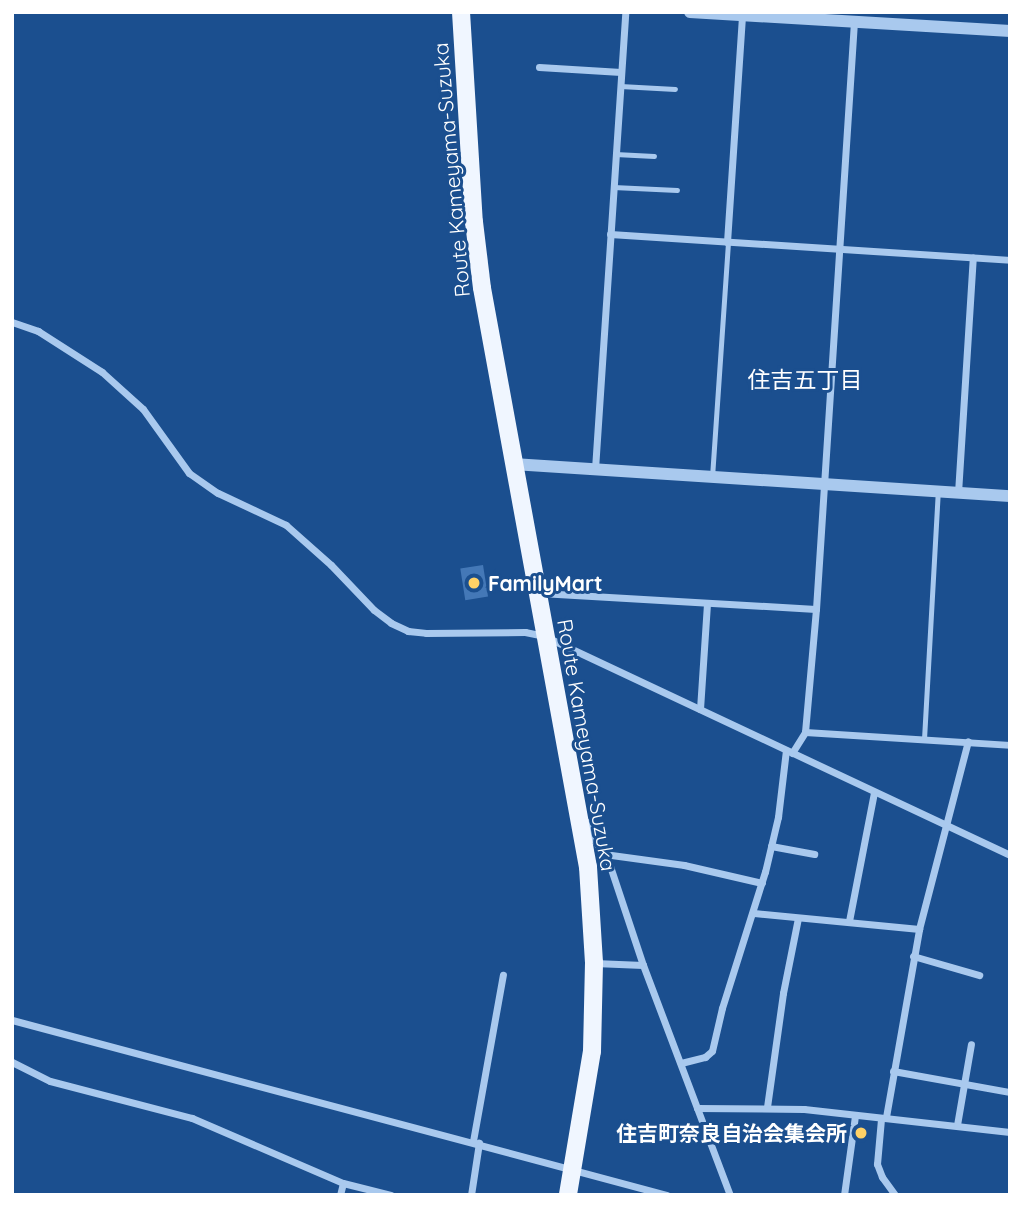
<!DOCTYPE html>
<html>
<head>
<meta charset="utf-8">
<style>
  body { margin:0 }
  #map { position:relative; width:1022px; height:1207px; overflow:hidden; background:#1b4f8f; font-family:Quicksand,"Noto Sans JP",sans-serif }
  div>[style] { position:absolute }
  .building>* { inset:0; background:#4478b7; transform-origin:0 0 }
  .service>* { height:5px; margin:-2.5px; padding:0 2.5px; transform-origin:2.5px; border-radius:2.5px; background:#a9c9ee }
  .minor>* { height:7px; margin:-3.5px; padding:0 3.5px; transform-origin:3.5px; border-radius:3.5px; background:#a9c9ee }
  .tertiary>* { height:12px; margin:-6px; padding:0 6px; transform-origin:6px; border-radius:6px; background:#a9c9ee }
  .primary>* { height:18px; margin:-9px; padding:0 9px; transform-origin:9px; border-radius:9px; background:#f0f6ff }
  .dots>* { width:19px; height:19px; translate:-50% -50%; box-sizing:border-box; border:4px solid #1b4f8f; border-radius:50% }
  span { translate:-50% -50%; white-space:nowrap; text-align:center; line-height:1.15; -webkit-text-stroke:6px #1b4f8f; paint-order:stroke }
  .street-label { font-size:21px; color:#fff }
  .poi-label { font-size:21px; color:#fff; font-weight:700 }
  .left { translate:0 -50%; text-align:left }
  .right { translate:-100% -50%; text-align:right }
  .neighbourhood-label { font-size:23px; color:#fff }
  .frame { position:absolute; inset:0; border:14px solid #fff; pointer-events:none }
</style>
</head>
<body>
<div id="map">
  <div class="building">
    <i style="left:483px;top:565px;width:32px;height:23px;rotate:81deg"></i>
  </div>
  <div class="service">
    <i style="left:620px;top:86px;width:55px;rotate:3.1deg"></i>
    <i style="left:615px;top:154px;width:39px;rotate:3deg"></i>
    <i style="left:613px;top:187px;width:64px;rotate:2.7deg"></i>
    <i style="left:712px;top:477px;width:236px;rotate:-86.1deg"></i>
    <i style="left:924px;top:739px;width:247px;rotate:-86.8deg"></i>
  </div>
  <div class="minor">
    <i style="left:539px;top:67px;width:82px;rotate:3.5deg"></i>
    <i style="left:610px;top:234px;width:401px;rotate:3.7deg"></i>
    <i style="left:727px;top:242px;width:226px;rotate:-86.2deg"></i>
    <i style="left:12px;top:322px;width:28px;rotate:19deg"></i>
    <i style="left:38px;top:331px;width:76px;rotate:32.6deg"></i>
    <i style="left:102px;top:372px;width:55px;rotate:42.1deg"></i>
    <i style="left:143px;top:409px;width:79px;rotate:54.3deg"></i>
    <i style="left:189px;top:473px;width:35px;rotate:35deg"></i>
    <i style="left:218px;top:493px;width:75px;rotate:25.2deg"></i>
    <i style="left:286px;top:525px;width:60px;rotate:41.6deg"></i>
    <i style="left:331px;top:565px;width:62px;rotate:46.3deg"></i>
    <i style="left:374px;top:610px;width:21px;rotate:37deg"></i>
    <i style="left:391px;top:623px;width:19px;rotate:25deg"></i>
    <i style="left:408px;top:631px;width:18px;rotate:6deg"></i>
    <i style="left:426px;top:633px;width:99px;rotate:-0.6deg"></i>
    <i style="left:525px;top:632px;width:19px;rotate:12deg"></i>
    <i style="left:544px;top:636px;width:515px;rotate:25.17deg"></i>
    <i style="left:595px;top:469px;width:458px;rotate:-86.2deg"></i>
    <i style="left:958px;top:493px;width:236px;rotate:-86.4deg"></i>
    <i style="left:540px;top:593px;width:276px;rotate:3.3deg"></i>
    <i style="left:700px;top:709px;width:106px;rotate:-86.2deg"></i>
    <i style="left:805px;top:732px;width:205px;rotate:3.6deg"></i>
    <i style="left:792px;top:753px;width:25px;rotate:-58deg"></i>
    <i style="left:805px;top:732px;width:123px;rotate:-84.9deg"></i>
    <i style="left:816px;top:609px;width:589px;rotate:-86.3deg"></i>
    <i style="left:583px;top:819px;width:9px;rotate:41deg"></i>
    <i style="left:590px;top:825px;width:15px;rotate:74deg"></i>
    <i style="left:594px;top:839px;width:28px;rotate:58deg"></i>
    <i style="left:609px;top:863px;width:108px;rotate:71.6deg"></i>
    <i style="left:643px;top:965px;width:246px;rotate:69.3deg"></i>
    <i style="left:771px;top:846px;width:44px;rotate:10.5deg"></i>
    <i style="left:604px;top:854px;width:81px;rotate:7.8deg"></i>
    <i style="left:684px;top:865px;width:80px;rotate:13deg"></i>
    <i style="left:754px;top:913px;width:166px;rotate:5.5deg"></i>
    <i style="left:849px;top:921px;width:131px;rotate:-79deg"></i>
    <i style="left:913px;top:956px;width:69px;rotate:16.1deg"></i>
    <i style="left:594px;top:963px;width:49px;rotate:2.3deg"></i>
    <i style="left:12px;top:1020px;width:678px;rotate:14.96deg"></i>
    <i style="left:12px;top:1062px;width:42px;rotate:26.6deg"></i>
    <i style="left:50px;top:1081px;width:147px;rotate:14.6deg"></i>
    <i style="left:192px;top:1118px;width:164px;rotate:23.3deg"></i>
    <i style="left:343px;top:1183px;width:49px;rotate:14deg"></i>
    <i style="left:681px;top:1063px;width:25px;rotate:-14deg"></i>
    <i style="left:705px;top:1057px;width:9px;rotate:-41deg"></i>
    <i style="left:712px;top:1051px;width:44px;rotate:-76.9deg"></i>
    <i style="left:722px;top:1008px;width:143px;rotate:-72.5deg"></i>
    <i style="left:765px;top:872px;width:57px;rotate:-76.7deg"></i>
    <i style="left:778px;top:817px;width:67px;rotate:-83.2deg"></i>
    <i style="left:893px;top:1071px;width:119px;rotate:10.2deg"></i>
    <i style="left:767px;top:1107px;width:115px;rotate:-82deg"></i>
    <i style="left:783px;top:993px;width:76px;rotate:-78.7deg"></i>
    <i style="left:697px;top:1108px;width:107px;rotate:0.5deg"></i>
    <i style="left:804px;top:1109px;width:207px;rotate:6.4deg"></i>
    <i style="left:886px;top:1117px;width:191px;rotate:-80deg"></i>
    <i style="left:919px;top:929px;width:194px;rotate:-75.4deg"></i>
    <i style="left:881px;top:1119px;width:45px;rotate:95.1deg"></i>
    <i style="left:877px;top:1164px;width:14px;rotate:69deg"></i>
    <i style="left:882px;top:1177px;width:22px;rotate:54deg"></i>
    <i style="left:957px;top:1125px;width:82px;rotate:-80.2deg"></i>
    <i style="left:473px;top:1141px;width:169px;rotate:-79.8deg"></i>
    <i style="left:340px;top:1195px;width:12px;rotate:-76deg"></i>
    <i style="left:471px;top:1195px;width:53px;rotate:-81.3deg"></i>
    <i style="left:844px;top:1195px;width:80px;rotate:-82.1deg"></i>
  </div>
  <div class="tertiary">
    <i style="left:690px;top:12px;width:321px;rotate:3.4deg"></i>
    <i style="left:513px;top:464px;width:498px;rotate:3.7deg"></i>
  </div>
  <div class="primary">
    <i style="left:461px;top:12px;width:210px;rotate:86.5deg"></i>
    <i style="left:474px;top:222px;width:66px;rotate:83.1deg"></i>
    <i style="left:482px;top:288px;width:589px;rotate:79.63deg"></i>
    <i style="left:588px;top:867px;width:96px;rotate:86.4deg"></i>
    <i style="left:594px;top:963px;width:88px;rotate:91.3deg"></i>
    <i style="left:592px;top:1051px;width:146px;rotate:99.5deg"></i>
  </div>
  <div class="dots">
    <i style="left:474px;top:583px;background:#ffd166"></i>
    <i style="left:861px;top:1133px;background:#ffd166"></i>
  </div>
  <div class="street-label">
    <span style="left:451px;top:170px;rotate:-95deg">Route Kameyama-Suzuka</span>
    <span style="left:587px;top:745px;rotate:80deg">Route Kameyama-Suzuka</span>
  </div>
  <div class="poi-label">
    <span class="left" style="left:488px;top:583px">FamilyMart</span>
    <span class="right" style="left:847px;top:1133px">住吉町奈良自治会集会所</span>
  </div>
  <div class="neighbourhood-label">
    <span style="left:805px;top:380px">住吉五丁目</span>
  </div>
  <div class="frame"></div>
</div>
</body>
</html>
